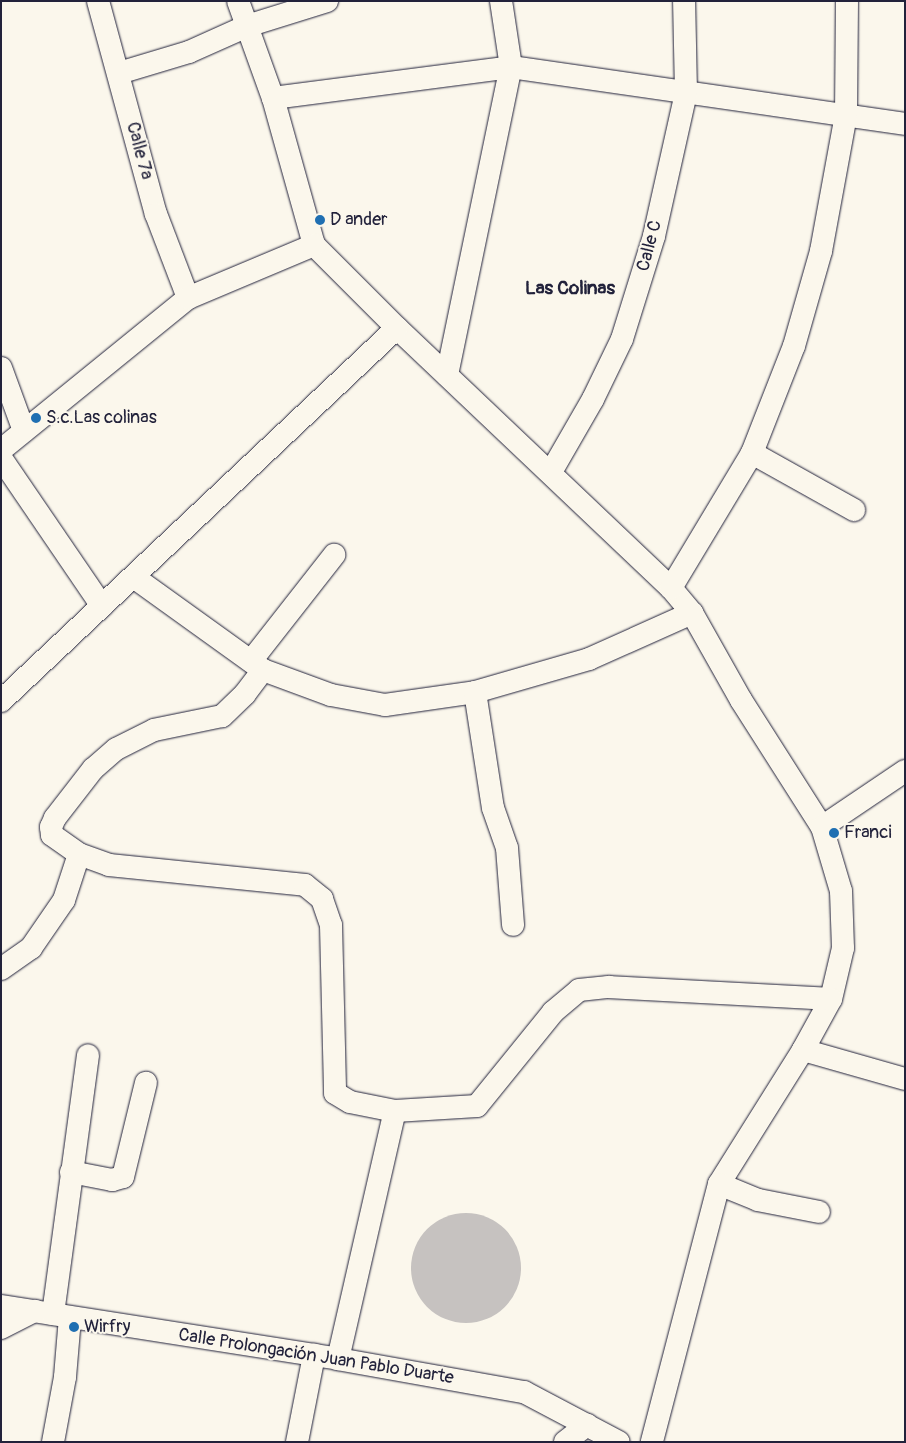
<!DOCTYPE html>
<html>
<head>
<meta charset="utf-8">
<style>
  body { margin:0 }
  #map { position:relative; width:906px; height:1443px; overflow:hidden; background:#fbf7ec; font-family:Pangolin,sans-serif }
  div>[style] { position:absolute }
  .building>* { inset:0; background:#c6c2c0 }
  .round { border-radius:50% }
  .roads { filter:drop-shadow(0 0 1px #22223b) drop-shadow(0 0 1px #22223b) }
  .minor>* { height:22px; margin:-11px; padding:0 11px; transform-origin:11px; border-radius:11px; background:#fbf7ec }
  .dots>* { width:14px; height:14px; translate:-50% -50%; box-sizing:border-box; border:2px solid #fbf7ec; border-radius:50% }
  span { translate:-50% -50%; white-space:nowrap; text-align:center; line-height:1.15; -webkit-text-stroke:4px #fbf7ec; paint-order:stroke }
  .street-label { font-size:18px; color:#22223b }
  .poi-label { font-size:18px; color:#22223b }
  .left { translate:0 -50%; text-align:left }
  .neighbourhood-label { font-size:19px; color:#22223b; font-weight:700 }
  .frame { position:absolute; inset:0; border:2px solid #22223b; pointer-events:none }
</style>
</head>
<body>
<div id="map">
  <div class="building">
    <i class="round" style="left:411px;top:1213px;width:110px;height:110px"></i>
  </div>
  <div class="roads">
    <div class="minor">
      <i style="left:98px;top:1px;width:221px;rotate:74.8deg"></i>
      <i style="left:156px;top:214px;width:90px;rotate:69.1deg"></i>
      <i style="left:238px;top:1px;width:103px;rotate:70.2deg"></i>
      <i style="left:273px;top:98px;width:153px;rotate:74.4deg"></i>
      <i style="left:314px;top:245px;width:117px;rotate:45deg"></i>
      <i style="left:397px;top:328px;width:378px;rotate:43.5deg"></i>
      <i style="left:671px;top:588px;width:33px;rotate:50deg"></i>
      <i style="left:692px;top:613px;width:100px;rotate:60.6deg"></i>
      <i style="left:741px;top:700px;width:151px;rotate:57.5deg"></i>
      <i style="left:822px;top:827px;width:67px;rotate:73.5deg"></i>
      <i style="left:841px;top:891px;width:57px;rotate:88deg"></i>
      <i style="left:843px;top:948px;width:52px;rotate:103.2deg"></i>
      <i style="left:831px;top:999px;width:58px;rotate:118.8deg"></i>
      <i style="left:803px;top:1050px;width:158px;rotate:122.1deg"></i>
      <i style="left:719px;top:1184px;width:267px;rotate:104.6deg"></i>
      <i style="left:119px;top:73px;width:73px;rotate:-16.7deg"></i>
      <i style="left:189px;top:52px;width:64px;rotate:-24.1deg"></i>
      <i style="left:247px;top:26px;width:84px;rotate:-17.4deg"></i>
      <i style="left:273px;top:98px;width:240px;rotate:-7.4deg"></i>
      <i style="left:511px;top:67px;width:398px;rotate:8.2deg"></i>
      <i style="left:1px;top:368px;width:67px;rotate:69.9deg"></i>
      <i style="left:447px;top:375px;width:315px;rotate:-78.3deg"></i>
      <i style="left:511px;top:67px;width:67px;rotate:-98.6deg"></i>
      <i style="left:1px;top:450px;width:241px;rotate:-39.1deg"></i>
      <i style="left:188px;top:298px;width:137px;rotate:-22.8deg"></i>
      <i style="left:752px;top:453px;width:117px;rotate:29.2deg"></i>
      <i style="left:1px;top:458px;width:179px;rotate:55.7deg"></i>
      <i style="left:551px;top:472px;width:84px;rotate:-60.1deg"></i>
      <i style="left:593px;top:399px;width:67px;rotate:-64.2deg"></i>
      <i style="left:622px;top:339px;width:108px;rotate:-72.7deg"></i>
      <i style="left:654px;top:236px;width:147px;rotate:-77.4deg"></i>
      <i style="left:686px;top:93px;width:92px;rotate:-91.2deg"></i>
      <i style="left:135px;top:578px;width:158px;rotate:35.7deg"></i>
      <i style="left:263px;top:670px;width:72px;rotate:20.2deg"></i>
      <i style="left:331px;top:695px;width:55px;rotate:10.5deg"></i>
      <i style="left:385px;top:705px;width:91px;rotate:-8.2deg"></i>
      <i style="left:475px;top:692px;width:119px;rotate:-16.1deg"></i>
      <i style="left:589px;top:659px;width:113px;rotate:-24.1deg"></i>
      <i style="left:671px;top:588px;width:157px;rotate:-59deg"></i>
      <i style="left:752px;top:453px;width:115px;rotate:-68.6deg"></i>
      <i style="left:794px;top:346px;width:99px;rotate:-74.1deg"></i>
      <i style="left:821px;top:251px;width:138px;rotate:-79.6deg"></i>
      <i style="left:846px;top:115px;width:114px;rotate:-89.5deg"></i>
      <i style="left:251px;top:661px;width:135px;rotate:-51.9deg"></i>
      <i style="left:263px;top:670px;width:30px;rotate:127deg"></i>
      <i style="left:245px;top:694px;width:32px;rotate:136deg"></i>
      <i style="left:222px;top:716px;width:69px;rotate:168.4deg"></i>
      <i style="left:154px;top:730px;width:42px;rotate:153.4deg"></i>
      <i style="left:116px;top:749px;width:30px;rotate:139deg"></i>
      <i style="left:93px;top:769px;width:62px;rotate:127.8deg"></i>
      <i style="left:55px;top:818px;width:10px;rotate:114deg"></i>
      <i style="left:51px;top:827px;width:8px;rotate:83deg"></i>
      <i style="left:52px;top:835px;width:33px;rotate:35deg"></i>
      <i style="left:79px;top:854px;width:32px;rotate:20deg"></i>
      <i style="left:109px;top:865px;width:197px;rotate:5.8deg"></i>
      <i style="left:305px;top:885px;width:22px;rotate:39deg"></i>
      <i style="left:322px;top:899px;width:28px;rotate:71deg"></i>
      <i style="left:331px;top:925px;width:168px;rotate:88.6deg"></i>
      <i style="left:335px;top:1093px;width:17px;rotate:31deg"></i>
      <i style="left:350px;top:1102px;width:46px;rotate:11.3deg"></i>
      <i style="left:475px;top:692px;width:117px;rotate:81.2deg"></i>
      <i style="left:493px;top:808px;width:42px;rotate:70.7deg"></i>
      <i style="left:507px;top:848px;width:77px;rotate:85.5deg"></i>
      <i style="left:1px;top:701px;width:544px;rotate:-43.29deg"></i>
      <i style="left:822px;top:827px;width:100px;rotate:-34deg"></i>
      <i style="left:1px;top:969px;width:37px;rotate:-35deg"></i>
      <i style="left:31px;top:948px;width:58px;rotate:-55.5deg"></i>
      <i style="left:64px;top:900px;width:48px;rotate:-71.9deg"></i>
      <i style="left:803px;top:1050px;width:106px;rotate:15.9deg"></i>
      <i style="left:71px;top:1172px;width:42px;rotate:11deg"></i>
      <i style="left:112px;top:1180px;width:11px;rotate:-15deg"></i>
      <i style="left:123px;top:1177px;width:97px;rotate:-76.3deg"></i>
      <i style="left:719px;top:1184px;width:42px;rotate:22.3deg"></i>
      <i style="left:758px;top:1200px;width:62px;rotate:11.1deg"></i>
      <i style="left:1px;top:1306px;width:341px;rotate:8.9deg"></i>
      <i style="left:338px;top:1359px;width:189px;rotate:10.1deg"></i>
      <i style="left:524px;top:1392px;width:107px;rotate:27.8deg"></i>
      <i style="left:53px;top:1314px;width:261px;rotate:-82.3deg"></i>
      <i style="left:1px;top:1328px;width:38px;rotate:-27deg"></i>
      <i style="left:338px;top:1359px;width:254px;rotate:-77.1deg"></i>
      <i style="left:395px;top:1111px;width:82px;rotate:-3.5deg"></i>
      <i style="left:477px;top:1106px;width:121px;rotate:-51deg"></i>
      <i style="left:553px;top:1012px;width:34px;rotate:-40deg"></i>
      <i style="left:579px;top:990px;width:30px;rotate:-6deg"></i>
      <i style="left:609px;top:987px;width:222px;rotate:3.1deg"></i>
      <i style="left:53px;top:1442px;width:66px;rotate:-79.5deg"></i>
      <i style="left:65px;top:1377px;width:60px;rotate:-85.2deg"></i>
      <i style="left:297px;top:1442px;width:89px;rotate:-78.9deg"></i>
      <i style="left:565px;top:1442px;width:28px;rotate:-38deg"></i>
    </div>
  </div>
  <div class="dots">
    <i style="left:320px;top:220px;background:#1f6fb2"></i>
    <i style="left:36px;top:418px;background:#1f6fb2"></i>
    <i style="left:834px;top:833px;background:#1f6fb2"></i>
    <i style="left:74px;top:1327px;background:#1f6fb2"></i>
  </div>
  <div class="street-label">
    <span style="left:139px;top:151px;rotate:75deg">Calle 7a</span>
    <span style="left:650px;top:246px;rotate:-75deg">Calle C</span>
    <span style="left:316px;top:1357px;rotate:9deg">Calle Prolongación Juan Pablo Duarte</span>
  </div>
  <div class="poi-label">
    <span class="left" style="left:330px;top:220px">D ander</span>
    <span class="left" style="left:46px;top:418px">S.c.Las colinas</span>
    <span class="left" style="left:844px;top:833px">Franci</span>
    <span class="left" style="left:84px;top:1327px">Wirfry</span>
  </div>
  <div class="neighbourhood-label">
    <span style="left:570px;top:289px">Las Colinas</span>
  </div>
  <div class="frame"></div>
</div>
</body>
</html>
